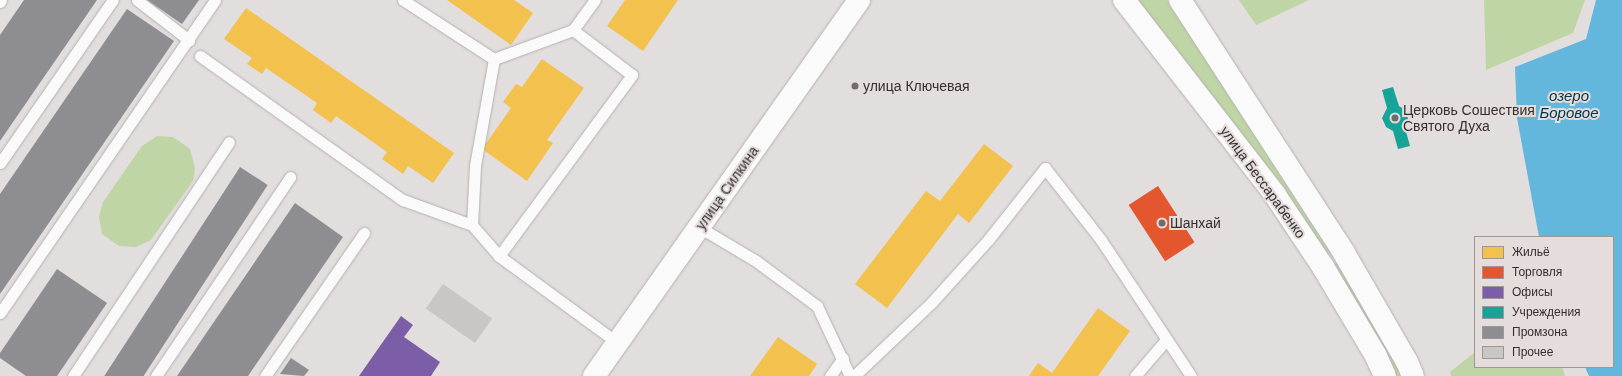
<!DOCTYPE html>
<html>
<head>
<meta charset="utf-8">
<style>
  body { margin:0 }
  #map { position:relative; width:1622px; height:376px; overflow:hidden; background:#e2dedd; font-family:Arial,sans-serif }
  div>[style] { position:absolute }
  .green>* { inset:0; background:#bfd5a5; transform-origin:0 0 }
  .water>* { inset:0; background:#63b6dc }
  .homes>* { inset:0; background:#f2c14e }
  .shops>* { inset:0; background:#e4572e; transform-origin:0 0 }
  .offices>* { inset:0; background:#7b5ea7 }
  .public>* { inset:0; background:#17a398 }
  .industry>* { inset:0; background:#8d8d92; transform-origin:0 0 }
  .building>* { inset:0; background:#c9c6c5; transform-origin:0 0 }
  .roads { filter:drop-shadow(0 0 1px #b4b1b1) drop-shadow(0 0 1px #b4b1b1) }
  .lane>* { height:11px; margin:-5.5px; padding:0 5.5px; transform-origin:5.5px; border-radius:5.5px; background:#fbfafa }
  .secondary>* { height:22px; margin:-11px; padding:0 11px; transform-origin:11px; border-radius:11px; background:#fbfafa }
  .dots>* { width:11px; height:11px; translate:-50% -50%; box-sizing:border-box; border:2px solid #e4dddb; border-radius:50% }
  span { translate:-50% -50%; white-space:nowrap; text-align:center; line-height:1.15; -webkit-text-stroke:4px #e4dddb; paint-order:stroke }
  .poi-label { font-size:14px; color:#322f2e }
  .left { translate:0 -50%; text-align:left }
  .street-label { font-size:14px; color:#322f2e }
  .water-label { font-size:15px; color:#00344a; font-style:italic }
  .legend { position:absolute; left:1474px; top:236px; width:140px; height:132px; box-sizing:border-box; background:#e4dddb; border:1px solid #9d9796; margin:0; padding:5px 7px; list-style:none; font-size:12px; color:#322f2e }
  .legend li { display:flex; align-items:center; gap:8px; height:20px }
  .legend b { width:20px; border:1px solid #9d9796 }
</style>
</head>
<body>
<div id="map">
  <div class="green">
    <i style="clip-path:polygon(1133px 0,1167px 0,1334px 250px,1326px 256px)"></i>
    <i style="clip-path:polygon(1239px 0,1309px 0,1256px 25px)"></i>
    <i style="clip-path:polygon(1484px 0,1585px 0,1573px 33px,1486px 70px)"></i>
    <i style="clip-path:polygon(157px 136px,173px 137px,190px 149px,195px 168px,193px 181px,151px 240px,136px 247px,119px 246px,102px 234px,99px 217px,103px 202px,142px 146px)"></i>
    <i style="left:1341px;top:261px;width:131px;height:12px;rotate:61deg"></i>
    <i style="clip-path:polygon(1475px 352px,1475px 367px,1562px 367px,1565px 376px,1451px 376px,1450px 372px)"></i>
  </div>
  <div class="water">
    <i style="clip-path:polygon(1596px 0,1622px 0,1622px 376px,1589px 376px,1585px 367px,1613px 367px,1613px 237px,1539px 237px,1517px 118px,1515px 67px,1586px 39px)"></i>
  </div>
  <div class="homes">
    <i style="clip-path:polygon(447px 0,514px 0,533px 13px,511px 45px)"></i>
    <i style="clip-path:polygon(625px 0,678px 0,643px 51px,607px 26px)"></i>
    <i style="clip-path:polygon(246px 8px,454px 153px,433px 183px,408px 166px,403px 174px,382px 159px,387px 152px,336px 116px,331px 123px,313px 110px,317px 103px,266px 68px,262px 74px,247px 64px,252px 58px,224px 39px)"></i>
    <i style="clip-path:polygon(542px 59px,584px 88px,547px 140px,553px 143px,527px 181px,482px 149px,511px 108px,503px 102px,516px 84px,522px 87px)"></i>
    <i style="clip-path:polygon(984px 144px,1013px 166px,969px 223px,958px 214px,887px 308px,855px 284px,926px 191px,940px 201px)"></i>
    <i style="clip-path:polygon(1098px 308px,1130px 331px,1098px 376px,1029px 376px,1038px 363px,1052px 373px)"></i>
    <i style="clip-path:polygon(778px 337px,817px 364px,809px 376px,750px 376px)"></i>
  </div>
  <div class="shops">
    <i style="left:1158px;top:186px;width:67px;height:35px;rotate:57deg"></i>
  </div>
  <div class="offices">
    <i style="clip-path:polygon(401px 316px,413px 325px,404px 337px,440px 362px,431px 376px,359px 376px)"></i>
  </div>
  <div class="public">
    <i style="clip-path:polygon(1393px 87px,1399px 106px,1405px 110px,1408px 118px,1405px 128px,1410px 146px,1398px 149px,1393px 131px,1386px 127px,1382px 118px,1387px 108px,1382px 90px)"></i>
  </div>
  <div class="industry">
    <i style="clip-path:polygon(24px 0,97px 0,0 141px,0 35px)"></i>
    <i style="clip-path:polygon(147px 0,199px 0,182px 24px)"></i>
    <i style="clip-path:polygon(127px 9px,174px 41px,0 294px,0 194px)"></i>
    <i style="left:240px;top:167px;width:33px;height:254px;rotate:33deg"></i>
    <i style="clip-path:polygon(295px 203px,343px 237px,248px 376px,177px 376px)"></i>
    <i style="clip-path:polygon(57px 269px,107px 303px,57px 376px,26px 376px,0 358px,0 353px)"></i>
    <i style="clip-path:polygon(291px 358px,309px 370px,304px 376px,280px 374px)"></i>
  </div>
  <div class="building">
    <i style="left:443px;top:284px;width:60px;height:30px;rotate:35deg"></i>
  </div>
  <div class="roads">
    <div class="lane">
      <i style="left:137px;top:0;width:66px;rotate:37.6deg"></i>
      <i style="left:403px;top:0;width:108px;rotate:33deg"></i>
      <i style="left:494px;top:59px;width:109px;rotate:100.1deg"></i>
      <i style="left:475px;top:166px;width:59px;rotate:92.9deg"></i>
      <i style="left:0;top:2px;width:2px;rotate:-63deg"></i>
      <i style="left:200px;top:56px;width:249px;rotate:35.4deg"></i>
      <i style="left:403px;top:200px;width:73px;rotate:19.9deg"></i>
      <i style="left:472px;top:225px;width:41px;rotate:48.9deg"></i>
      <i style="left:499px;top:256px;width:147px;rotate:36.2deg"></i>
      <i style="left:494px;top:59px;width:84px;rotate:-20.2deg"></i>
      <i style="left:573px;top:30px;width:37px;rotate:-54deg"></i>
      <i style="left:0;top:163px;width:198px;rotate:-55.3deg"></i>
      <i style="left:699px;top:227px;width:66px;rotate:30.8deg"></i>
      <i style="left:756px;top:261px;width:76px;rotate:36.4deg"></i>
      <i style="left:817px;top:306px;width:77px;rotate:64.8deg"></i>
      <i style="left:499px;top:256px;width:225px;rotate:-53.7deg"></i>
      <i style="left:632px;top:75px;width:74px;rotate:-142.7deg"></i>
      <i style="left:0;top:313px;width:380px;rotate:-55.5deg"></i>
      <i style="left:73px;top:376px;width:281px;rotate:-56.3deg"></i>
      <i style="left:156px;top:376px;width:240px;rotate:-56deg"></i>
      <i style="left:265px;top:376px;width:174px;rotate:-55.3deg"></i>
      <i style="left:830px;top:376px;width:22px;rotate:-54deg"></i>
      <i style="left:854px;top:376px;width:108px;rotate:-43.5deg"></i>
      <i style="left:932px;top:302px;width:84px;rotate:-47.9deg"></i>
      <i style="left:988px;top:240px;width:92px;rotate:-51.6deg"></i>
      <i style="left:1045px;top:168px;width:91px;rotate:52.1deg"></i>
      <i style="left:1101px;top:240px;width:163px;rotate:56.5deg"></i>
      <i style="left:1135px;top:376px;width:48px;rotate:-49.3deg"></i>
    </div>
    <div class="secondary">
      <i style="left:1124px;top:0;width:247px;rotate:52.2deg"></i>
      <i style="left:1275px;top:195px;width:87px;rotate:56.3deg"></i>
      <i style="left:1323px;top:267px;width:104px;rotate:59.2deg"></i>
      <i style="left:1376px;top:356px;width:22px;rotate:66deg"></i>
      <i style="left:1180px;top:0;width:302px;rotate:57deg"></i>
      <i style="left:1344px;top:253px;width:126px;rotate:60deg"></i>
      <i style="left:1407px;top:362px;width:15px;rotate:67deg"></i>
      <i style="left:594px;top:376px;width:460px;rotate:-54.8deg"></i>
    </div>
  </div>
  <div class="dots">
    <i style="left:855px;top:86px;background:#706c6b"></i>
    <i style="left:1395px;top:118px;background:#706c6b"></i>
    <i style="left:1162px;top:223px;background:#706c6b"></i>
  </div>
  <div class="poi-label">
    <span class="left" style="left:863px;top:86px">улица Ключевая</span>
    <span class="left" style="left:1403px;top:118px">Церковь Сошествия<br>Святого Духа</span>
    <span class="left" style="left:1170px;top:223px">Шанхай</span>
  </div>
  <div class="street-label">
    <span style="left:1263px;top:182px;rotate:54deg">улица Бессарабенко</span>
    <span style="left:727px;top:188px;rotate:-55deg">улица Силкина</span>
  </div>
  <div class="water-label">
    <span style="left:1569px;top:104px">озеро<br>Боровое</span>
  </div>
  <ul class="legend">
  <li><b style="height:11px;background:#f2c14e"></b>Жильё</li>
  <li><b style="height:11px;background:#e4572e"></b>Торговля</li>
  <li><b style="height:11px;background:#7b5ea7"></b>Офисы</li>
  <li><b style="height:11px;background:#17a398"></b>Учреждения</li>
  <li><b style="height:11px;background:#8d8d92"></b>Промзона</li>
  <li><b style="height:11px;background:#c9c6c5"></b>Прочее</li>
  </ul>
</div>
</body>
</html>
